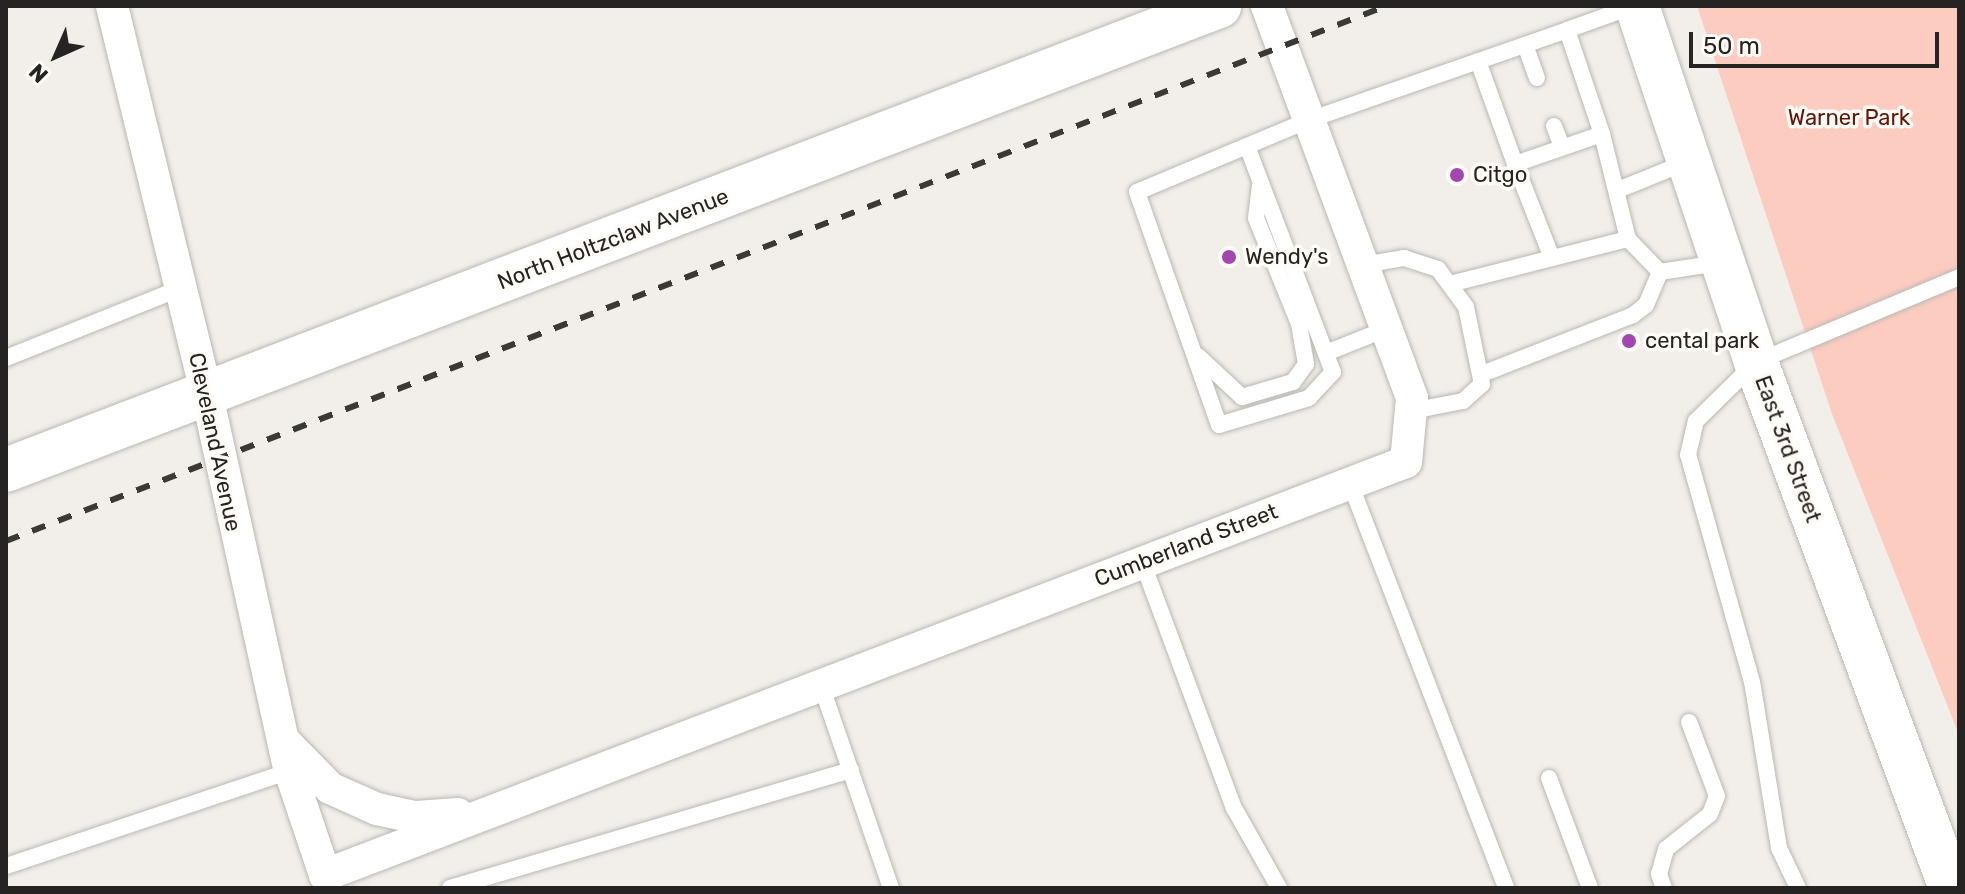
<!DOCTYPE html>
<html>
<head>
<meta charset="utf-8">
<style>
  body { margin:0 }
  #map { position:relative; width:1965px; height:894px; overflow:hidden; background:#f2efea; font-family:Rubik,sans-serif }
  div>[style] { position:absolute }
  .green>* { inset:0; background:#fcccc1 }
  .roads { filter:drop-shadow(0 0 2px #bab8b3) drop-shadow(0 0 2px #bab8b3) }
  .service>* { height:16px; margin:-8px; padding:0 8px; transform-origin:8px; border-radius:8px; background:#fff }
  .minor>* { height:32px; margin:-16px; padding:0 16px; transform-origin:16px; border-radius:16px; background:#fff }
  .secondary>* { height:44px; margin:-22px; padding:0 22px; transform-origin:22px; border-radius:22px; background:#fff }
  .rail>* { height:6px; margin-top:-3px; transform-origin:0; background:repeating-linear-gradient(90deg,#3a3936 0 14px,transparent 0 28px) }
  .dots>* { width:22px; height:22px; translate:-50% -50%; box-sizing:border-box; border:4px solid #fffcf8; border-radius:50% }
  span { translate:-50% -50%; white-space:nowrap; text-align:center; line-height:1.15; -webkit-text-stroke:7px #fffcf8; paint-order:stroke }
  .park-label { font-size:22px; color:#621706 }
  .poi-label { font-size:22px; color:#252422 }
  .left { translate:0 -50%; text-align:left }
  .street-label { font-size:22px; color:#252422 }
  .frame { position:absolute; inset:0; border:8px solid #252422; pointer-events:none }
  .north { position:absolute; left:16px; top:16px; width:80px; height:80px; -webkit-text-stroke:6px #fffcf8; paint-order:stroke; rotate:225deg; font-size:22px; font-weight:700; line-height:32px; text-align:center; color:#252422 }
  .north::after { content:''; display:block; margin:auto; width:28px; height:36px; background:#252422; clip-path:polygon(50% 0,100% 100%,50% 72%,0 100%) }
  .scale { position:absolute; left:1689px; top:32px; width:250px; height:36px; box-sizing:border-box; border:4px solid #252422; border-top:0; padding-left:10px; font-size:24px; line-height:28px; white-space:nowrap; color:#252422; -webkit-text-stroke:6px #fffcf8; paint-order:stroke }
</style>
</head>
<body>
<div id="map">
  <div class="green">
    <i style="clip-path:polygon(1697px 6px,1959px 6px,1959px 735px,1832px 414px)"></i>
  </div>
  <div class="roads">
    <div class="service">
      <i style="left:1567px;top:30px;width:71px;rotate:-19.7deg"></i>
      <i style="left:1525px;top:45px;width:35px;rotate:70deg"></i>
      <i style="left:1478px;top:61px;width:109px;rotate:70.2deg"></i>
      <i style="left:1515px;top:164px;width:92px;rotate:-19deg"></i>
      <i style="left:1554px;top:126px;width:22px;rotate:69deg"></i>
      <i style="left:1247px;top:146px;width:242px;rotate:69.2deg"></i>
      <i style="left:1333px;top:372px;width:35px;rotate:133deg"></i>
      <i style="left:1309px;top:398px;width:94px;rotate:163.3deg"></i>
      <i style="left:1219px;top:425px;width:247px;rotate:-109.4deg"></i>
      <i style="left:1137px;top:192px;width:186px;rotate:-22.7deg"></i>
      <i style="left:1309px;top:120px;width:273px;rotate:-19.2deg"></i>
      <i style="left:1567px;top:30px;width:110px;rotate:71.4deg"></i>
      <i style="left:1602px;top:134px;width:108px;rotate:76.1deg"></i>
      <i style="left:1515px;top:164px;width:101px;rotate:68.5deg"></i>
      <i style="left:1618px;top:190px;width:74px;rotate:-22.1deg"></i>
      <i style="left:1363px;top:265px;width:42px;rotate:-9.7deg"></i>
      <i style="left:1404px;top:258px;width:36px;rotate:18deg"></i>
      <i style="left:1438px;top:269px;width:47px;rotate:53.6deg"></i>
      <i style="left:1466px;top:307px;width:79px;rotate:78.3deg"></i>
      <i style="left:1482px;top:384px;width:25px;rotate:138deg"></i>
      <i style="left:1463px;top:401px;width:53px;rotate:169.1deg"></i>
      <i style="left:1450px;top:284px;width:184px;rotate:-14.2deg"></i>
      <i style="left:1628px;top:239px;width:46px;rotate:45.9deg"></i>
      <i style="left:1660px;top:272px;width:60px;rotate:-8.7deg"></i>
      <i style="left:1326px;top:353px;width:65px;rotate:-21.8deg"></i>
      <i style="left:1198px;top:356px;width:60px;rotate:43deg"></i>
      <i style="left:1242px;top:397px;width:53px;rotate:-16.4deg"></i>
      <i style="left:1293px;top:382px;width:22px;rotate:-54deg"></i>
      <i style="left:1306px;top:364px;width:41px;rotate:-99.9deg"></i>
      <i style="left:1299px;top:324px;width:114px;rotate:-112.1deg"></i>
      <i style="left:1256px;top:218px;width:33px;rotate:-83deg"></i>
      <i style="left:6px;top:358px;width:188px;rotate:-21.8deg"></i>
      <i style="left:1482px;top:374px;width:162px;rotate:-21.3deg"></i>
      <i style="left:1633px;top:315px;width:16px;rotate:-38deg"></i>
      <i style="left:1646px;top:305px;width:36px;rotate:-67deg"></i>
      <i style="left:1350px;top:483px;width:434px;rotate:68.9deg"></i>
      <i style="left:1142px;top:561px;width:264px;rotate:69.6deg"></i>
      <i style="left:1234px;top:808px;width:92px;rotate:60.6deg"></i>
      <i style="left:821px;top:685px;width:215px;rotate:71deg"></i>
      <i style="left:1549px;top:778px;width:117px;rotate:69.6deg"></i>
      <i style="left:6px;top:866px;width:299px;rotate:-18.5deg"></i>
      <i style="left:450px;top:888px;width:418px;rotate:-16.4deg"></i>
      <i style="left:1664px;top:888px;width:15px;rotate:-110deg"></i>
      <i style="left:1659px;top:874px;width:26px;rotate:-74deg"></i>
      <i style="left:1666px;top:849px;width:56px;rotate:-38.5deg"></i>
      <i style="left:1710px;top:814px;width:19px;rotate:-69deg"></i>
      <i style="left:1717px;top:796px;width:79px;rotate:-110.7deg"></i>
      <i style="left:1798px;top:888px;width:44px;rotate:-115.4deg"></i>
      <i style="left:1779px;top:848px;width:168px;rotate:-99.2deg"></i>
      <i style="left:1752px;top:682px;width:236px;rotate:-105.7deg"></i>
      <i style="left:1688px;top:455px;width:35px;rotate:-77deg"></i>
      <i style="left:1696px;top:421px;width:84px;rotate:-44.5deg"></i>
      <i style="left:1756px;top:362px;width:220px;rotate:-22.7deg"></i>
    </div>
    <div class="minor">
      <i style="left:112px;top:6px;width:400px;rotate:76.3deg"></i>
      <i style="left:207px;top:395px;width:385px;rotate:77.6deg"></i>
      <i style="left:290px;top:771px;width:110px;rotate:71.4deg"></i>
      <i style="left:325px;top:875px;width:1157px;rotate:-20.91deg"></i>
      <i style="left:1406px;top:462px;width:64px;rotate:-84.6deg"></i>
      <i style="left:1412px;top:398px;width:418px;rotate:-110.3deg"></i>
      <i style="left:285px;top:742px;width:64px;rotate:45.6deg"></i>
      <i style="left:330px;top:788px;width:51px;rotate:24.1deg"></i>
      <i style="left:377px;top:809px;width:40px;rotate:12deg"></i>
      <i style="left:416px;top:817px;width:42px;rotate:-4.1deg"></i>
    </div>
    <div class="secondary">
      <i style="left:1637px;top:6px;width:375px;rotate:71.5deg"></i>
      <i style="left:1756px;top:362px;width:561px;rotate:69.66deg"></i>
      <i style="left:6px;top:470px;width:1299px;rotate:-20.93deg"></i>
    </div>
  </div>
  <div class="rail">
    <i style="left:6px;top:541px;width:1480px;rotate:-21.19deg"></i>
  </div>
  <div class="dots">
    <i style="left:1457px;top:175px;background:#a246b0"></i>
    <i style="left:1229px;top:257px;background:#a246b0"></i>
    <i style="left:1629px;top:341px;background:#a246b0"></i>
  </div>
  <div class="park-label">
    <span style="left:1849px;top:118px">Warner Park</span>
  </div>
  <div class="poi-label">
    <span class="left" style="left:1473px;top:175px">Citgo</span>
    <span class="left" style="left:1245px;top:257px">Wendy's</span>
    <span class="left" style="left:1645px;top:341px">cental park</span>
  </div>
  <div class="street-label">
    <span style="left:613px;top:239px;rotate:-21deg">North Holtzclaw Avenue</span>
    <span style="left:215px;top:442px;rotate:78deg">Cleveland Avenue</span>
    <span style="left:1788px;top:449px;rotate:70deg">East 3rd Street</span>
    <span style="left:1186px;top:545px;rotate:-21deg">Cumberland Street</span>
  </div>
  <div class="frame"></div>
  <div class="north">N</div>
  <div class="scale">50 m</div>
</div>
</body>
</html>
